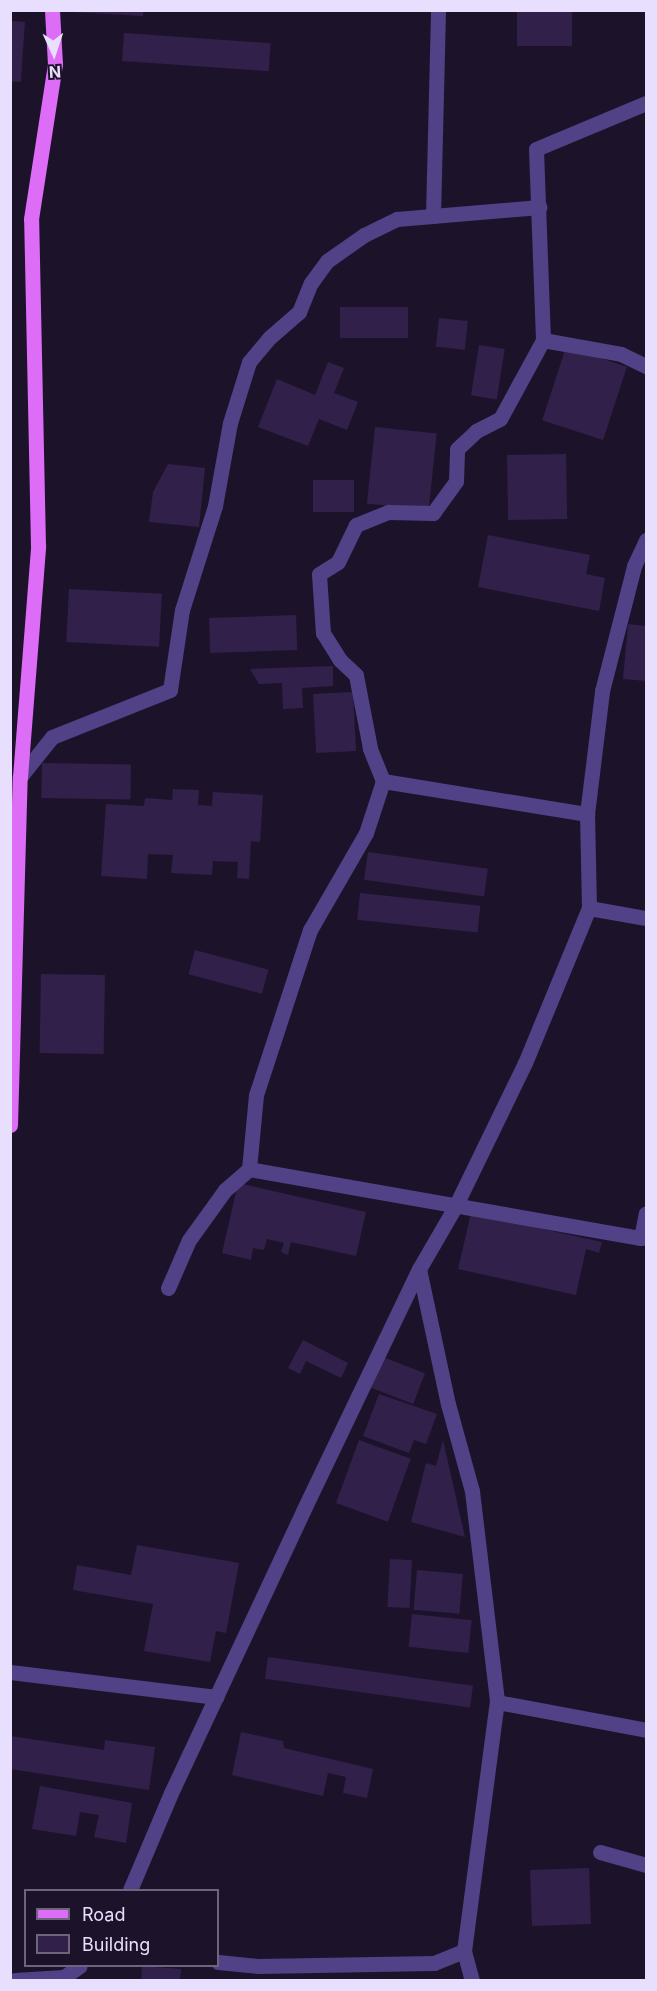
<!DOCTYPE html>
<html>
<head>
<meta charset="utf-8">
<style>
  body { margin:0 }
  #map { position:relative; width:657px; height:1991px; overflow:hidden; background:#1c132a; font-family:Inter,sans-serif }
  div>[style] { position:absolute }
  .building>* { inset:0; background:#31204a; transform-origin:0 0 }
  .minor>* { height:15px; margin:-7.5px; padding:0 7.5px; transform-origin:7.5px; border-radius:7.5px; background:#514186 }
  .major>* { height:15px; margin:-7.5px; padding:0 7.5px; transform-origin:7.5px; border-radius:7.5px; background:#dd6df6 }
  span { translate:-50% -50%; white-space:nowrap; text-align:center; line-height:1.15; -webkit-text-stroke:4.5px #1c132a; paint-order:stroke }
  .frame { position:absolute; inset:0; border:12px solid #e8defd; pointer-events:none }
  .legend { position:absolute; left:24px; top:1889px; width:195px; height:78px; box-sizing:border-box; background:#1c132a; border:2px solid #6e647e; margin:0; padding:8px 10px; list-style:none; font-size:18px; color:#e8defd }
  .legend li { display:flex; align-items:center; gap:12px; height:30px }
  .legend b { width:30px; border:2px solid #6e647e }
  .north { position:absolute; left:24px; top:24px; width:60px; height:60px; -webkit-text-stroke:4px #1c132a; paint-order:stroke; rotate:177deg; font-size:16px; font-weight:700; line-height:24px; text-align:center; color:#e8defd }
  .north::after { content:''; display:block; margin:auto; width:21px; height:27px; background:#e8defd; clip-path:polygon(50% 0,100% 100%,50% 72%,0 100%) }
</style>
</head>
<body>
<div id="map">
  <div class="building">
    <i style="clip-path:polygon(72px 10px,143px 10px,143px 16px,72px 12px)"></i>
    <i style="left:517px;top:10px;width:55px;height:36px"></i>
    <i style="left:10px;top:21px;width:15px;height:60px;rotate:4deg"></i>
    <i style="left:124px;top:33px;width:147px;height:28px;rotate:4deg"></i>
    <i style="left:408px;top:307px;width:31px;height:68px;rotate:90deg"></i>
    <i style="left:439px;top:318px;width:29px;height:29px;rotate:6deg"></i>
    <i style="left:479px;top:345px;width:26px;height:51px;rotate:9deg"></i>
    <i style="left:566px;top:347px;width:64px;height:77px;rotate:18deg"></i>
    <i style="clip-path:polygon(328px 362px,344px 368px,334px 393px,358px 402px,347px 430px,319px 419px,308px 446px,258px 427px,277px 379px,315px 395px)"></i>
    <i style="left:375px;top:427px;width:62px;height:77px;rotate:6deg"></i>
    <i style="left:566px;top:454px;width:65px;height:59px;rotate:89deg"></i>
    <i style="clip-path:polygon(168px 464px,205px 468px,199px 527px,149px 522px,153px 492px)"></i>
    <i style="left:313px;top:480px;width:41px;height:32px"></i>
    <i style="clip-path:polygon(488px 535px,590px 555px,586px 574px,605px 578px,599px 611px,478px 587px)"></i>
    <i style="left:69px;top:589px;width:93px;height:53px;rotate:3deg"></i>
    <i style="left:296px;top:615px;width:35px;height:87px;rotate:88deg"></i>
    <i style="clip-path:polygon(628px 624px,646px 626px,646px 681px,623px 679px)"></i>
    <i style="clip-path:polygon(333px 666px,333px 686px,302px 688px,303px 708px,283px 709px,282px 683px,259px 684px,250px 669px)"></i>
    <i style="left:353px;top:692px;width:59px;height:40px;rotate:87deg"></i>
    <i style="left:42px;top:763px;width:89px;height:35px;rotate:1deg"></i>
    <i style="clip-path:polygon(173px 789px,199px 790px,198px 805px,212px 806px,213px 792px,263px 795px,260px 842px,251px 841px,249px 879px,237px 878px,238px 862px,213px 861px,212px 875px,171px 873px,173px 855px,148px 854px,147px 879px,101px 876px,106px 804px,144px 806px,145px 798px,172px 800px)"></i>
    <i style="left:368px;top:852px;width:121px;height:28px;rotate:8deg"></i>
    <i style="left:360px;top:893px;width:121px;height:27px;rotate:6deg"></i>
    <i style="left:195px;top:950px;width:76px;height:25px;rotate:15deg"></i>
    <i style="left:41px;top:974px;width:64px;height:79px;rotate:1deg"></i>
    <i style="clip-path:polygon(238px 1183px,366px 1212px,356px 1256px,291px 1242px,288px 1255px,281px 1252px,284px 1243px,267px 1239px,264px 1250px,253px 1248px,251px 1260px,222px 1253px)"></i>
    <i style="clip-path:polygon(471px 1213px,602px 1242px,599px 1253px,586px 1249px,576px 1295px,458px 1269px)"></i>
    <i style="clip-path:polygon(303px 1340px,348px 1363px,341px 1378px,306px 1361px,300px 1374px,288px 1368px)"></i>
    <i style="left:383px;top:1357px;width:45px;height:33px;rotate:21deg"></i>
    <i style="clip-path:polygon(379px 1394px,437px 1414px,426px 1444px,414px 1440px,409px 1453px,363px 1436px)"></i>
    <i style="left:359px;top:1440px;width:55px;height:67px;rotate:20deg"></i>
    <i style="clip-path:polygon(443px 1440px,465px 1537px,411px 1522px,426px 1463px,436px 1466px)"></i>
    <i style="clip-path:polygon(137px 1545px,239px 1563px,226px 1633px,216px 1631px,210px 1662px,144px 1651px,153px 1604px,73px 1590px,77px 1565px,131px 1575px)"></i>
    <i style="left:390px;top:1559px;width:22px;height:48px;rotate:3deg"></i>
    <i style="left:417px;top:1570px;width:46px;height:40px;rotate:5deg"></i>
    <i style="left:412px;top:1614px;width:60px;height:33px;rotate:6deg"></i>
    <i style="left:268px;top:1657px;width:207px;height:22px;rotate:8deg"></i>
    <i style="clip-path:polygon(241px 1732px,283px 1741px,284px 1748px,373px 1769px,367px 1798px,343px 1793px,346px 1777px,328px 1773px,323px 1796px,232px 1775px)"></i>
    <i style="clip-path:polygon(10px 1736px,104px 1750px,105px 1740px,155px 1747px,149px 1790px,10px 1769px)"></i>
    <i style="clip-path:polygon(40px 1786px,132px 1803px,126px 1843px,94px 1837px,99px 1815px,80px 1812px,76px 1836px,32px 1829px)"></i>
    <i style="left:589px;top:1868px;width:56px;height:59px;rotate:88deg"></i>
    <i style="clip-path:polygon(142px 1966px,181px 1969px,180px 1980px,141px 1980px)"></i>
  </div>
  <div class="minor">
    <i style="left:646px;top:103px;width:119px;rotate:157.3deg"></i>
    <i style="left:536px;top:149px;width:191px;rotate:87.9deg"></i>
    <i style="left:543px;top:340px;width:79px;rotate:10.2deg"></i>
    <i style="left:621px;top:354px;width:28px;rotate:26deg"></i>
    <i style="left:433px;top:216px;width:206px;rotate:-88.6deg"></i>
    <i style="left:20px;top:777px;width:51px;rotate:-51.3deg"></i>
    <i style="left:52px;top:737px;width:127px;rotate:-21.7deg"></i>
    <i style="left:170px;top:690px;width:81px;rotate:-81.5deg"></i>
    <i style="left:182px;top:610px;width:109px;rotate:-72.4deg"></i>
    <i style="left:215px;top:506px;width:84px;rotate:-79.8deg"></i>
    <i style="left:230px;top:423px;width:64px;rotate:-72.7deg"></i>
    <i style="left:249px;top:362px;width:31px;rotate:-50deg"></i>
    <i style="left:269px;top:338px;width:40px;rotate:-41deg"></i>
    <i style="left:299px;top:312px;width:31px;rotate:-68deg"></i>
    <i style="left:311px;top:283px;width:27px;rotate:-54deg"></i>
    <i style="left:327px;top:261px;width:45px;rotate:-35.1deg"></i>
    <i style="left:364px;top:235px;width:37px;rotate:-26deg"></i>
    <i style="left:397px;top:219px;width:143px;rotate:-4.8deg"></i>
    <i style="left:383px;top:781px;width:35px;rotate:-112deg"></i>
    <i style="left:370px;top:748px;width:74px;rotate:-100.9deg"></i>
    <i style="left:356px;top:675px;width:22px;rotate:-137deg"></i>
    <i style="left:340px;top:660px;width:32px;rotate:-122deg"></i>
    <i style="left:323px;top:633px;width:59px;rotate:-93.9deg"></i>
    <i style="left:319px;top:574px;width:22px;rotate:-32deg"></i>
    <i style="left:338px;top:562px;width:41px;rotate:-64.1deg"></i>
    <i style="left:356px;top:525px;width:35px;rotate:-22deg"></i>
    <i style="left:388px;top:512px;width:45px;rotate:1.3deg"></i>
    <i style="left:433px;top:513px;width:39px;rotate:-54deg"></i>
    <i style="left:456px;top:481px;width:32px;rotate:-88deg"></i>
    <i style="left:457px;top:449px;width:26px;rotate:-43deg"></i>
    <i style="left:476px;top:431px;width:27px;rotate:-27deg"></i>
    <i style="left:500px;top:419px;width:90px;rotate:-61.4deg"></i>
    <i style="left:589px;top:908px;width:58px;rotate:10deg"></i>
    <i style="left:249px;top:1169px;width:398px;rotate:10deg"></i>
    <i style="left:641px;top:1238px;width:25px;rotate:-79deg"></i>
    <i style="left:419px;top:1269px;width:138px;rotate:77.9deg"></i>
    <i style="left:448px;top:1404px;width:90px;rotate:74.6deg"></i>
    <i style="left:472px;top:1491px;width:212px;rotate:83.2deg"></i>
    <i style="left:497px;top:1702px;width:152px;rotate:10.6deg"></i>
    <i style="left:168px;top:1288px;width:52px;rotate:-66.4deg"></i>
    <i style="left:189px;top:1240px;width:62px;rotate:-54.2deg"></i>
    <i style="left:225px;top:1190px;width:32px;rotate:-41deg"></i>
    <i style="left:249px;top:1169px;width:74px;rotate:-84.6deg"></i>
    <i style="left:256px;top:1095px;width:174px;rotate:-71.9deg"></i>
    <i style="left:310px;top:930px;width:112px;rotate:-60deg"></i>
    <i style="left:366px;top:833px;width:55px;rotate:-71.9deg"></i>
    <i style="left:383px;top:781px;width:207px;rotate:9.2deg"></i>
    <i style="left:10px;top:1672px;width:208px;rotate:6.9deg"></i>
    <i style="left:600px;top:1852px;width:48px;rotate:15.8deg"></i>
    <i style="left:130px;top:1890px;width:105px;rotate:-67.1deg"></i>
    <i style="left:171px;top:1793px;width:311px;rotate:-64.9deg"></i>
    <i style="left:303px;top:1511px;width:268px;rotate:-64.4deg"></i>
    <i style="left:419px;top:1269px;width:72px;rotate:-59.9deg"></i>
    <i style="left:455px;top:1207px;width:160px;rotate:-64.1deg"></i>
    <i style="left:525px;top:1063px;width:168px;rotate:-67.6deg"></i>
    <i style="left:589px;top:908px;width:94px;rotate:-91.2deg"></i>
    <i style="left:587px;top:814px;width:124px;rotate:-83deg"></i>
    <i style="left:602px;top:691px;width:129px;rotate:-75.6deg"></i>
    <i style="left:634px;top:566px;width:29px;rotate:-65deg"></i>
    <i style="left:464px;top:1951px;width:30px;rotate:75deg"></i>
    <i style="left:218px;top:1962px;width:40px;rotate:5.7deg"></i>
    <i style="left:258px;top:1966px;width:176px;rotate:-1deg"></i>
    <i style="left:434px;top:1963px;width:32px;rotate:-22deg"></i>
    <i style="left:464px;top:1951px;width:251px;rotate:-82.5deg"></i>
    <i style="left:15px;top:1980px;width:49px;rotate:-3.5deg"></i>
    <i style="left:64px;top:1977px;width:19px;rotate:-35deg"></i>
  </div>
  <div class="major">
    <i style="left:10px;top:1125px;width:348px;rotate:-88.4deg"></i>
    <i style="left:20px;top:777px;width:232px;rotate:-85.5deg"></i>
    <i style="left:38px;top:546px;width:327px;rotate:-91.2deg"></i>
    <i style="left:31px;top:219px;width:157px;rotate:-81.2deg"></i>
    <i style="left:55px;top:64px;width:54px;rotate:-93.2deg"></i>
  </div>
  <div class="frame"></div>
  <ul class="legend">
  <li><b style="height:8px;background:#dd6df6"></b>Road</li>
  <li><b style="height:16px;background:#31204a"></b>Building</li>
  </ul>
  <div class="north">N</div>
</div>
</body>
</html>
